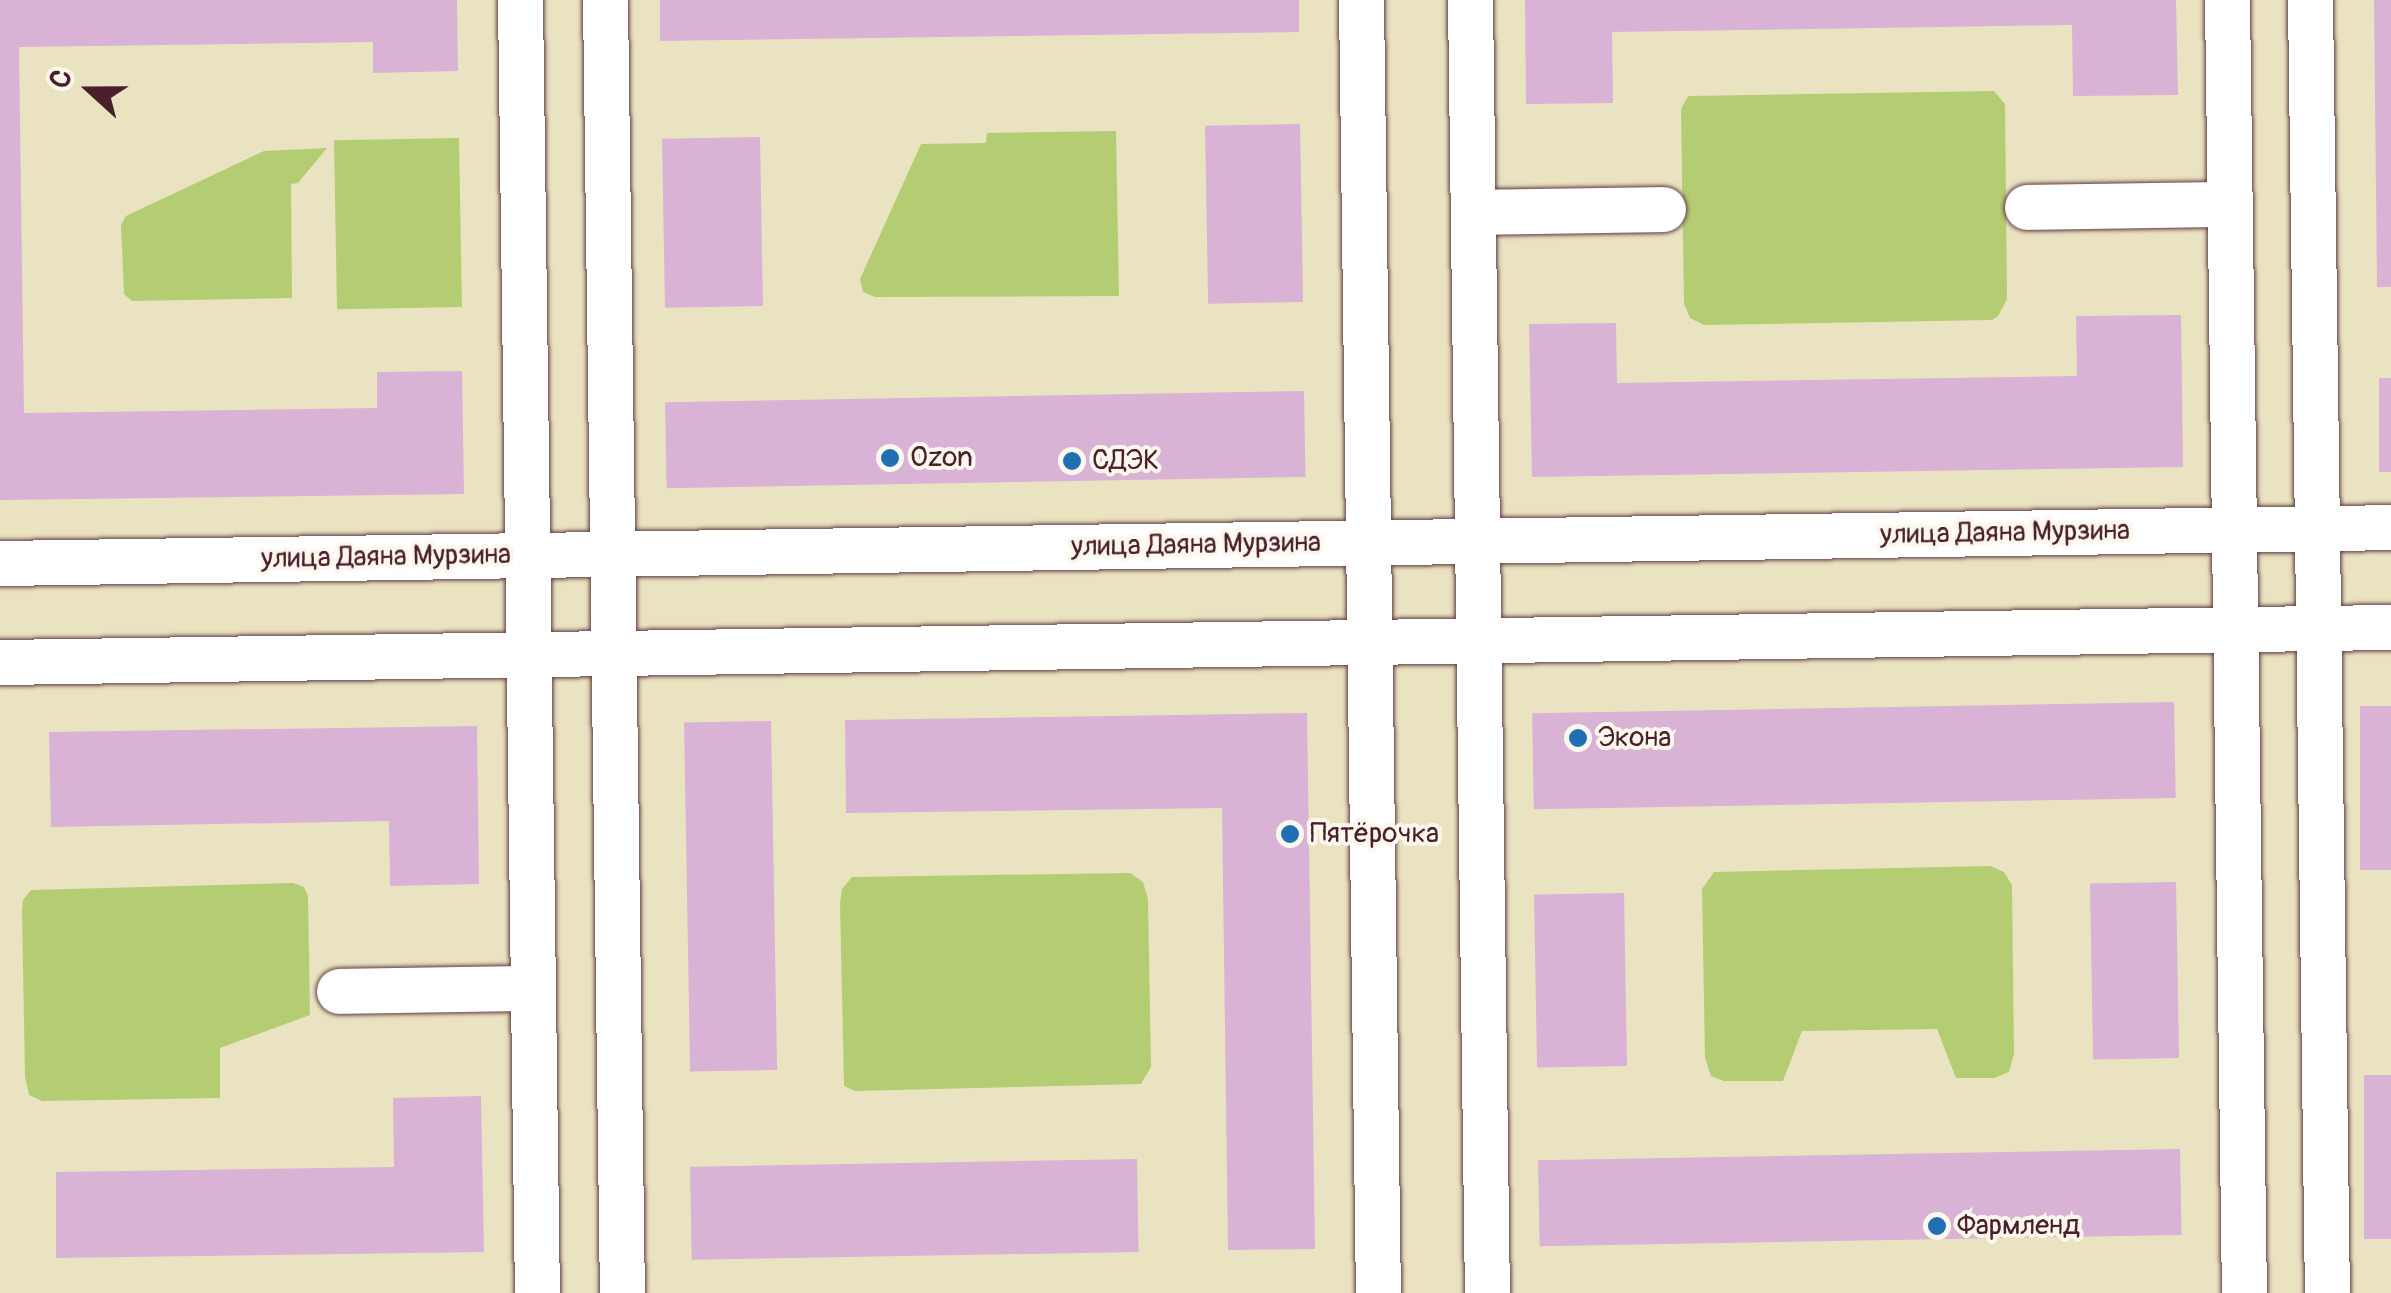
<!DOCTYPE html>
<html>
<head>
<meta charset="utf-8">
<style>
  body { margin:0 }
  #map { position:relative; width:2391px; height:1293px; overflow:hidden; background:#eae3c1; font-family:Pangolin,sans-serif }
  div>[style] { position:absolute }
  .green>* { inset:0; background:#b4cd72; transform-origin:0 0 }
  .building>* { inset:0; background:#d8b3d6; transform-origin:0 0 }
  .roads { filter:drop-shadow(0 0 2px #623c42) drop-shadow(0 0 2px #623c42) }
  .minor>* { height:45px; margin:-22.5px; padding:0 22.5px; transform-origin:22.5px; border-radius:22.5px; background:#fff }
  .dots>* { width:28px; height:28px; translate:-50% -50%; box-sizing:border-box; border:5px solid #fbf7ec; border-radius:50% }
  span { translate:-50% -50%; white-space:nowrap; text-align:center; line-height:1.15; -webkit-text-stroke:8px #fbf7ec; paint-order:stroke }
  .poi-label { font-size:28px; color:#4a1f2b }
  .left { translate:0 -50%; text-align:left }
  .street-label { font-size:28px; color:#4a1f2b }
  .north { position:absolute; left:40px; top:40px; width:100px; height:100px; -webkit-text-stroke:8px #fbf7ec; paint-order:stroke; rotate:291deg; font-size:28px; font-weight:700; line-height:40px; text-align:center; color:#4a1f2b }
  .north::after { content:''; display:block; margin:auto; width:35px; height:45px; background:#4a1f2b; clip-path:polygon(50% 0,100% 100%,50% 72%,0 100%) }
</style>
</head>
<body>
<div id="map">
  <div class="green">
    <i style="clip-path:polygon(1994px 91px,2005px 104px,2007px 299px,1998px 316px,1992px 320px,1704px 325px,1690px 318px,1684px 304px,1681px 109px,1688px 96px)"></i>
    <i style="clip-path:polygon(1116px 131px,1119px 296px,875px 297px,863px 292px,860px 279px,921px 144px,986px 143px,987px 133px)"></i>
    <i style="left:459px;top:138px;width:169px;height:125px;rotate:89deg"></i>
    <i style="clip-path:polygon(327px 148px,298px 183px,291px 184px,292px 298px,132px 301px,124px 294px,121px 225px,126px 216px,264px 151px)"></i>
    <i style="clip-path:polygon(1990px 866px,2004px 872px,2012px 885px,2014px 1054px,2009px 1072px,1994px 1078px,1956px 1078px,1937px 1029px,1802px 1031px,1783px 1081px,1724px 1081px,1711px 1076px,1705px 1058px,1702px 889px,1714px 872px)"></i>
    <i style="clip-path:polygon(1130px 873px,1143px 882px,1148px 899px,1151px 1067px,1141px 1084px,855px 1091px,844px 1086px,840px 903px,842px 889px,852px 877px)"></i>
    <i style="clip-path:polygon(293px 883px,304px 887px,308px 896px,310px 1015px,220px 1048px,220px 1098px,42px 1101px,29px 1095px,25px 1077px,22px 912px,23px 900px,31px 890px)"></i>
  </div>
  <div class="building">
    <i style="clip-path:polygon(0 0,457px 0,458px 71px,373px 73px,373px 42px,19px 47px,22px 271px,24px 413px,377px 408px,377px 372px,462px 371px,464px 494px,0 500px)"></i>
    <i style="clip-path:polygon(660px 0,1299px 0,1299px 32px,660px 41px)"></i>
    <i style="clip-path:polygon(1525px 0,2176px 0,2178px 95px,2073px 96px,2072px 25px,1612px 32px,1613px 103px,1526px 104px)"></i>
    <i style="clip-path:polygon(2374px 0,2391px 0,2391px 287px,2377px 287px)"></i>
    <i style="left:1300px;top:124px;width:178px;height:95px;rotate:89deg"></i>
    <i style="left:760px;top:137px;width:169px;height:98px;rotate:89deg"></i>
    <i style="clip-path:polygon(2181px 315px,2183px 467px,1532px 477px,1529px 324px,1616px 323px,1617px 383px,2077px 376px,2076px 316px)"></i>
    <i style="left:2379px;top:378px;width:12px;height:94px"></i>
    <i style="left:1304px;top:391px;width:86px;height:639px;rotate:89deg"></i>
    <i style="left:2174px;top:702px;width:96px;height:642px;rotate:89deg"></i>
    <i style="left:2360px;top:706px;width:31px;height:164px"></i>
    <i style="clip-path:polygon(1307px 713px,1315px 1249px,1228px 1250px,1222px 808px,846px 813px,845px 720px)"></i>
    <i style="left:771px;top:721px;width:349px;height:87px;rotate:89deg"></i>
    <i style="clip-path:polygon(477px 726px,479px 884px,390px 886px,389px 821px,51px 827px,49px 732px)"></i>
    <i style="left:2176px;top:882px;width:176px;height:86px;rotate:89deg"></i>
    <i style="left:1624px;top:893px;width:173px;height:90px;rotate:89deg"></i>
    <i style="left:2364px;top:1075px;width:27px;height:164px"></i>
    <i style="clip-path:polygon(481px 1096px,484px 1252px,56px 1258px,56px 1172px,394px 1167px,393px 1098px)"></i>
    <i style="left:2180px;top:1149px;width:86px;height:642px;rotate:89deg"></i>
    <i style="left:1137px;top:1159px;width:93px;height:447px;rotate:89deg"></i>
  </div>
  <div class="roads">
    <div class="minor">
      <i style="left:520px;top:0;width:1293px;rotate:89.25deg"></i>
      <i style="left:605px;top:0;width:1293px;rotate:89.25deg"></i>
      <i style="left:1361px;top:0;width:1293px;rotate:89.25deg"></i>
      <i style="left:1470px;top:0;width:1293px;rotate:89.25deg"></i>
      <i style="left:2227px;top:0;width:1293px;rotate:89.25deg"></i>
      <i style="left:2310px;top:0;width:1293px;rotate:89.25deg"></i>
      <i style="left:2027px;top:207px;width:202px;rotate:-0.9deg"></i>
      <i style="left:1473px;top:212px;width:190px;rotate:-0.9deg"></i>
      <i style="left:0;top:563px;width:2391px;rotate:-0.86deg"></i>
      <i style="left:0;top:662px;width:2391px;rotate:-0.84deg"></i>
      <i style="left:339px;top:991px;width:194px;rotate:-0.9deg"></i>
    </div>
  </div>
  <div class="dots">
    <i style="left:890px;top:458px;background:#1f6fb2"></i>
    <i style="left:1072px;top:461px;background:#1f6fb2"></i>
    <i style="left:1578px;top:738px;background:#1f6fb2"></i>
    <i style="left:1290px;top:834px;background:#1f6fb2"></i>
    <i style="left:1937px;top:1226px;background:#1f6fb2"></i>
  </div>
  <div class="poi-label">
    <span class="left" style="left:910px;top:458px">Ozon</span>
    <span class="left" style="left:1092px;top:461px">СДЭК</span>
    <span class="left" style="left:1598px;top:738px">Экона</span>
    <span class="left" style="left:1310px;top:834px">Пятёрочка</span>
    <span class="left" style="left:1957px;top:1226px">Фармленд</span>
  </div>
  <div class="street-label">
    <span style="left:2005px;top:533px;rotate:-1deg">улица Даяна Мурзина</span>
    <span style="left:1196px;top:545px;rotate:-1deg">улица Даяна Мурзина</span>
    <span style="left:386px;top:557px;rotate:-1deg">улица Даяна Мурзина</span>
  </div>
  <div class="north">С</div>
</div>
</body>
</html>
